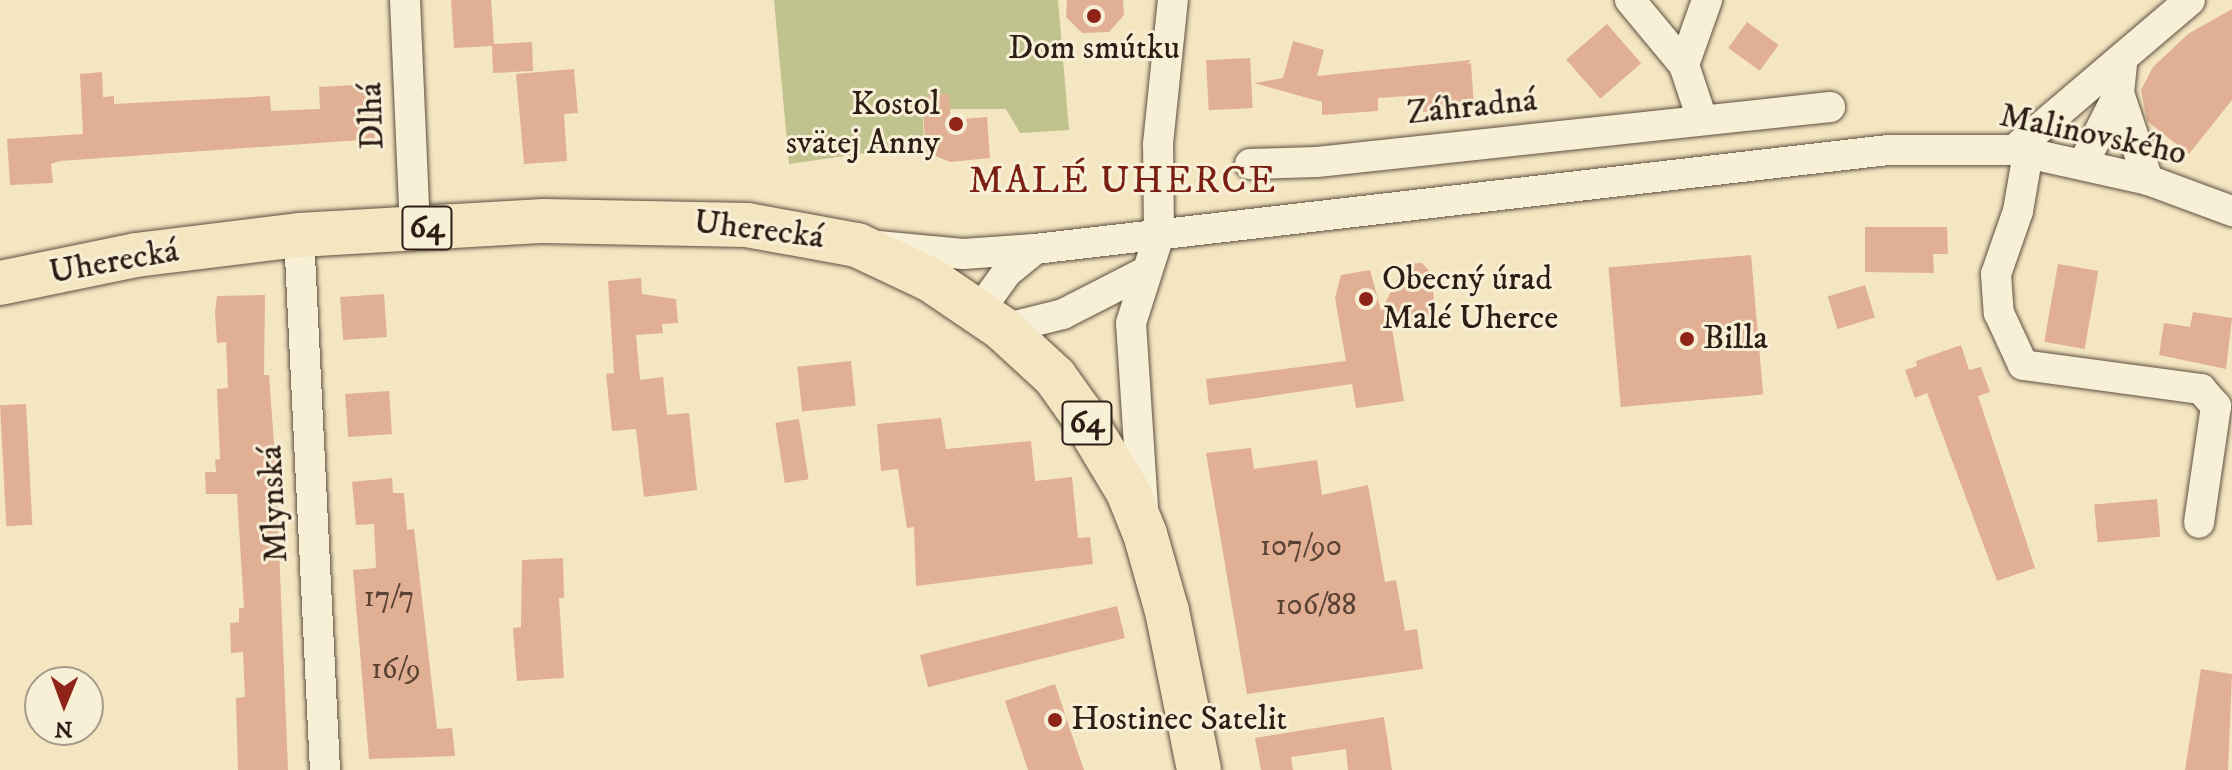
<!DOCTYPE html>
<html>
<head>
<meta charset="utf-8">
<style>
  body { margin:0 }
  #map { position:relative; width:2232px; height:770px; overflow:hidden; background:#f4e6c1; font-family:"IM FELL DW Pica",serif }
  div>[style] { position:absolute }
  .green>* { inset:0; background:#c1c38e }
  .building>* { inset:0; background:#e1af93; transform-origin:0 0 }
  .roads { filter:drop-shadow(0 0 2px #5e4f40) drop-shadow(0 0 2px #5e4f40) }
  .street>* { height:30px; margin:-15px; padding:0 15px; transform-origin:15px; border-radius:15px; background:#f8efd7 }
  .primary>* { height:44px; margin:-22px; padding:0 22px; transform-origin:22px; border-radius:22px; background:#f4e6c1 }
  .dots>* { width:22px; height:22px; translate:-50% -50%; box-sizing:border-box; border:4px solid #f8efd7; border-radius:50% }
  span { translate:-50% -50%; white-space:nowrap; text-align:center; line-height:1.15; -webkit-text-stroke:6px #f8efd7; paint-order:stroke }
  .number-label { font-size:30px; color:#594234 }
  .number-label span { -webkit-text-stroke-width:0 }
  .shield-label span { padding:2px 6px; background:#f8efd7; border:2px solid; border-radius:6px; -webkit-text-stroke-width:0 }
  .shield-label { font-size:32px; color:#2c1d15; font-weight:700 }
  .poi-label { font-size:34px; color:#2c1d15 }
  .right { translate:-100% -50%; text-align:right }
  .left { translate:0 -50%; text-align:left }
  .street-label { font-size:34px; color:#2c1d15 }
  .quarter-label { font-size:38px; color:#7a1f14; letter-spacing:2px }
  .north { position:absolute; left:24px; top:666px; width:80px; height:80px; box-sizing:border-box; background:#f8efd7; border:2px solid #a69b89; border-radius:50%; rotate:181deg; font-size:22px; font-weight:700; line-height:32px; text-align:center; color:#2c1d15 }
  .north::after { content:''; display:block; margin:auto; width:28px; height:36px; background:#8f2418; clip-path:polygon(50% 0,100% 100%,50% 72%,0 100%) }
</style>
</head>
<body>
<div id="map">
  <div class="green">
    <i style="clip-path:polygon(774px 0,1058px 0,1069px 130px,1020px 133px,1006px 109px,950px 109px,922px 101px,924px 139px,915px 146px,789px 164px)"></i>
  </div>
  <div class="building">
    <i style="clip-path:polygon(451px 0,491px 0,494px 44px,532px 42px,533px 71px,493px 73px,492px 46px,454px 48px)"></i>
    <i style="clip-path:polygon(1067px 0,1123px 0,1124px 15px,1109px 32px,1082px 33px,1066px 17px)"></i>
    <i style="clip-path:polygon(2232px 9px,2232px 100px,2189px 154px,2147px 121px,2141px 90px,2153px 67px,2188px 34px)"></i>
    <i style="left:1747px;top:22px;width:39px;height:32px;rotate:36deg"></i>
    <i style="left:1607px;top:24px;width:52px;height:54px;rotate:49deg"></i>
    <i style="clip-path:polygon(1293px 41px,1324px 50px,1317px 76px,1471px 60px,1467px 64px,1471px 63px,1474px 107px,1423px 112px,1422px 95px,1378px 98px,1378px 111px,1322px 115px,1322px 102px,1254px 83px,1283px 78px)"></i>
    <i style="left:1250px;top:58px;width:50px;height:44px;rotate:87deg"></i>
    <i style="clip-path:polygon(574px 69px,578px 113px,564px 114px,567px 161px,524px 164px,516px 74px)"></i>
    <i style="clip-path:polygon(102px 72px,103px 97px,114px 96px,114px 104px,270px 96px,271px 111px,320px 109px,319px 87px,372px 84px,375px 139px,60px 161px,51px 164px,53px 183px,10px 185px,7px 139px,83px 134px,80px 74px)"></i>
    <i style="clip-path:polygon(949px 94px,951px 120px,987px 117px,990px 158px,950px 162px,926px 152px,922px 97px)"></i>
    <i style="clip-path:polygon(1865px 227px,1947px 227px,1948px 254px,1933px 254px,1934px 273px,1865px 272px)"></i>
    <i style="left:1751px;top:255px;width:140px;height:143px;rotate:85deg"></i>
    <i style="clip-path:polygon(1422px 263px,1431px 273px,1436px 318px,1391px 322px,1404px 401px,1356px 408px,1352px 384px,1209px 405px,1206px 379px,1346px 361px,1335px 298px,1341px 275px,1370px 270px,1381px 311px,1405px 264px)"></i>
    <i style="left:2058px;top:264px;width:41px;height:79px;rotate:10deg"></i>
    <i style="clip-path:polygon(641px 278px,642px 294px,676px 299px,678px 323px,662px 324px,663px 333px,636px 335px,640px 380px,663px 377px,667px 415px,689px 413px,697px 490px,644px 497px,636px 429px,612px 431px,606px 374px,614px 373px,608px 281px)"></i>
    <i style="left:1865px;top:285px;width:34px;height:39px;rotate:73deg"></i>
    <i style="left:384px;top:294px;width:43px;height:44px;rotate:86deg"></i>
    <i style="clip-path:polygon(265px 295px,264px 375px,269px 375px,276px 472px,288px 770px,238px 770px,236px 698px,245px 697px,243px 652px,231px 653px,230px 623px,239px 622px,239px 608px,244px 608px,237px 494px,206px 494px,205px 472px,216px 472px,215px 460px,220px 459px,217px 389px,228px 388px,226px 342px,217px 343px,215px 312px,217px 296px)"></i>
    <i style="clip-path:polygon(2193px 312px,2232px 318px,2226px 369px,2159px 355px,2164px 323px,2190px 327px)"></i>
    <i style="clip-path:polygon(1961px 345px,1969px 370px,1981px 367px,1990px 392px,1978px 396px,2035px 568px,1997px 581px,1927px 393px,1915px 398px,1905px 370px,1917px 366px,1916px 361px)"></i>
    <i style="left:851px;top:361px;width:45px;height:54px;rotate:84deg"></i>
    <i style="left:389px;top:391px;width:43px;height:44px;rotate:86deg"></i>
    <i style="left:26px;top:404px;width:121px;height:26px;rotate:87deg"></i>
    <i style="clip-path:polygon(941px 418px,946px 449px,1031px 441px,1035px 481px,1072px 477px,1078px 538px,1090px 537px,1093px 564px,916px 586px,914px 527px,907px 528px,898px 469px,881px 471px,877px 424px)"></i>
    <i style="left:799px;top:419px;width:61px;height:24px;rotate:81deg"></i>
    <i style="clip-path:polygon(1251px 448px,1254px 469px,1317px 460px,1322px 495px,1368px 485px,1385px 582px,1396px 580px,1405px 631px,1417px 629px,1423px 669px,1247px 694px,1206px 453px)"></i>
    <i style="clip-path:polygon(392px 478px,393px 493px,404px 493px,407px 530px,414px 529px,437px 729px,452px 728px,455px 756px,369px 759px,353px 570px,376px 568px,374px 524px,356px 525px,352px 482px)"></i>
    <i style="left:2157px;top:499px;width:38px;height:63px;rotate:85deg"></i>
    <i style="clip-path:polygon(563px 558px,564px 598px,559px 598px,564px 678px,517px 681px,513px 628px,521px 627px,522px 560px)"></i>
    <i style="left:1117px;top:606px;width:33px;height:203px;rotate:76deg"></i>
    <i style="clip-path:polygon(2201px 669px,2232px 674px,2228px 770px,2185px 770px)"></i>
    <i style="clip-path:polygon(1055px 684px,1075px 744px,1084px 770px,1028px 770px,1005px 701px)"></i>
    <i style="clip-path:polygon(1384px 717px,1392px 770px,1348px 770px,1346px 749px,1291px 757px,1293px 770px,1261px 770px,1255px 738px)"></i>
  </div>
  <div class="roads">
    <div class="street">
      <i style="left:405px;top:0;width:229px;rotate:87.5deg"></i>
      <i style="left:1630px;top:0;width:85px;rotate:50.3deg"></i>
      <i style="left:1684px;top:65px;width:57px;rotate:71.6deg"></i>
      <i style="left:1684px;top:65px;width:69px;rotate:-70.5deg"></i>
      <i style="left:2119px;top:93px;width:92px;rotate:71.6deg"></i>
      <i style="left:2014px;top:150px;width:231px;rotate:-40.4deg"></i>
      <i style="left:2028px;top:153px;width:59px;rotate:99.8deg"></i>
      <i style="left:2018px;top:211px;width:67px;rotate:109.2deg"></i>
      <i style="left:1996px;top:274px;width:39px;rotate:86deg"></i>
      <i style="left:1999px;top:313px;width:57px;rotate:65.2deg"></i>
      <i style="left:2023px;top:365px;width:180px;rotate:7.7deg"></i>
      <i style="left:2201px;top:389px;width:23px;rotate:49deg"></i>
      <i style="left:2216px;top:406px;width:118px;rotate:98.3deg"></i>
      <i style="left:1250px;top:164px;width:67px;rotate:-1.7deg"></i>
      <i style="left:1317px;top:162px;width:516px;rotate:-6.12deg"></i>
      <i style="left:2083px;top:164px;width:80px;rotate:-63.1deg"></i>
      <i style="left:2119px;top:93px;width:30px;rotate:-84deg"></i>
      <i style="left:299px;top:235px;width:536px;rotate:87.22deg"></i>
      <i style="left:878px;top:246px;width:85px;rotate:5.4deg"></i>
      <i style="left:963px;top:254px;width:72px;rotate:-4deg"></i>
      <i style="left:1035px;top:249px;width:859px;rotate:-6.62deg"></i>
      <i style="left:1888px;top:150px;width:126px"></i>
      <i style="left:2014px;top:150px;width:137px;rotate:12.6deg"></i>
      <i style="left:2148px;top:180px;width:90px;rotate:20.3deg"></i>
      <i style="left:979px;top:311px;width:48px;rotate:-54.3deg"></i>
      <i style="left:1007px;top:272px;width:36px;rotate:-39deg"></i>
      <i style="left:1003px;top:329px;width:62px;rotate:-14deg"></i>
      <i style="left:1063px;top:314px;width:90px;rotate:-27.1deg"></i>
      <i style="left:1143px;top:508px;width:185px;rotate:-93.7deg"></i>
      <i style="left:1131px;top:323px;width:92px;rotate:-72.3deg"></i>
      <i style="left:1159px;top:235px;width:91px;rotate:-90.6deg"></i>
      <i style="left:1158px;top:144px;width:145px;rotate:-84.1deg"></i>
    </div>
    <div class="primary">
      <i style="left:0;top:283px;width:139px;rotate:-11.6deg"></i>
      <i style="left:136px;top:255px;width:164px;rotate:-7deg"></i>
      <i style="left:299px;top:235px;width:245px;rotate:-3.3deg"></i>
      <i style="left:544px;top:221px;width:203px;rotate:1.1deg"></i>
      <i style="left:747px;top:225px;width:112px;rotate:10.3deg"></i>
      <i style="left:857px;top:245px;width:82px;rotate:25.3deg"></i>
      <i style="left:931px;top:280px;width:87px;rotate:34.2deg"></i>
      <i style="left:1003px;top:329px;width:71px;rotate:42.7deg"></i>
      <i style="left:1055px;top:377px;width:43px;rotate:54.5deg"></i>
      <i style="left:1080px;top:412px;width:93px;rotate:59deg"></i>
      <i style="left:1128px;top:492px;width:45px;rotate:68deg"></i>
      <i style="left:1145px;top:534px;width:80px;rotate:74.1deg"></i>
      <i style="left:1167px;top:611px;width:162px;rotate:78.6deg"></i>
    </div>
  </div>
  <div class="dots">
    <i style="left:1094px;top:16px;background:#8f2418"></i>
    <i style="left:956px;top:124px;background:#8f2418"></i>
    <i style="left:1366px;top:299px;background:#8f2418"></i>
    <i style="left:1687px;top:339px;background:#8f2418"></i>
    <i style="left:1055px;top:720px;background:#8f2418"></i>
  </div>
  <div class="number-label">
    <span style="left:1301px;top:547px">107/90</span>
    <span style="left:389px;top:598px">17/7</span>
    <span style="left:1316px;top:606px">106/88</span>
    <span style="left:396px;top:670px">16/9</span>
  </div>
  <div class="shield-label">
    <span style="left:427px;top:228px">64</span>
    <span style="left:1087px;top:423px">64</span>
  </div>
  <div class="poi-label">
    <span style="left:1094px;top:49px">Dom smútku</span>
    <span class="right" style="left:940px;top:124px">Kostol<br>svätej Anny</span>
    <span class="left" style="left:1382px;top:299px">Obecný úrad<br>Malé Uherce</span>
    <span class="left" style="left:1703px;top:339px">Billa</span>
    <span class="left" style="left:1071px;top:720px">Hostinec Satelit</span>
  </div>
  <div class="street-label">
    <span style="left:1472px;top:107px;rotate:-6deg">Záhradná</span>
    <span style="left:372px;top:116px;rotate:-92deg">Dlhá</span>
    <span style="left:2093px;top:135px;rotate:12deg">Malinovského</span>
    <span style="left:759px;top:230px;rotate:7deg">Uherecká</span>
    <span style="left:114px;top:262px;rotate:-10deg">Uherecká</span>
    <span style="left:274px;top:504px;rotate:-93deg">Mlynská</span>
  </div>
  <div class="quarter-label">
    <span style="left:1123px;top:182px">MALÉ UHERCE</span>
  </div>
  <div class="north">N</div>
</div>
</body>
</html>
